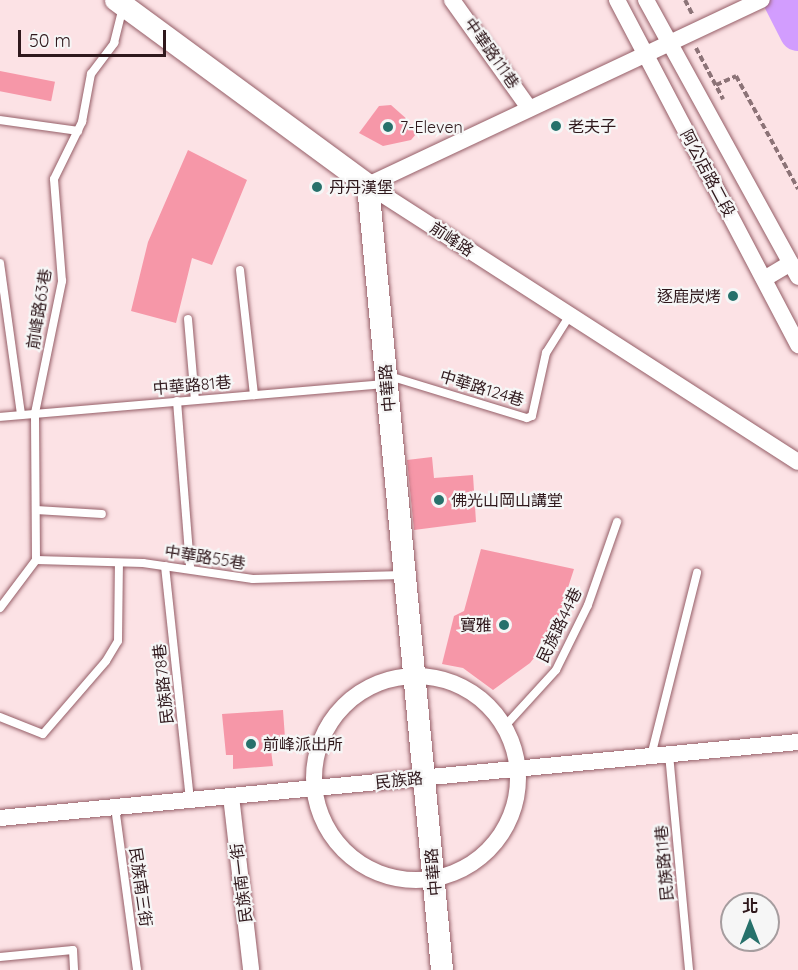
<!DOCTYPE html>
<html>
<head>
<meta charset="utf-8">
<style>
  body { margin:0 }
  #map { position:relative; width:798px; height:970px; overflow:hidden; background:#fce2e5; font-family:Quicksand,"Noto Sans TC",sans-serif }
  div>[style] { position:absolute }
  .river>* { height:36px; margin:-18px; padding:0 18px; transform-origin:18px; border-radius:18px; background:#d29dfe }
  .building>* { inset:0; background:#f697a8; transform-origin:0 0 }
  .path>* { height:4px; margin-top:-2px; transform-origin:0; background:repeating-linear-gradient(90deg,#8c7377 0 6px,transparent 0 9px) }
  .roads { filter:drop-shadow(0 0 2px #955e67) drop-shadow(0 0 2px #955e67) }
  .service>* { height:8px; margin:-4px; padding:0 4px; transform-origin:4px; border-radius:4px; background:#fff }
  .minor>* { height:16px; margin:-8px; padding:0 8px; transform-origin:8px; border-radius:8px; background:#fff }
  .minor>.ring { margin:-8px; padding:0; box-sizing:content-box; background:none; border:16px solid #fff; border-radius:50% }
  .secondary>* { height:22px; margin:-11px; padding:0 11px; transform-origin:11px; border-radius:11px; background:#fff }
  .dots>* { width:16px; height:16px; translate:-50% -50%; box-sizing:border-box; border:3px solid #f6f6f6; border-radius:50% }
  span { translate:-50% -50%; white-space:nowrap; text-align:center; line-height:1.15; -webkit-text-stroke:4.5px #f6f6f6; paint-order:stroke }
  .street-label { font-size:16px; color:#2f181c }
  .poi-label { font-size:16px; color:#2f181c }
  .left { translate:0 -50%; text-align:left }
  .right { translate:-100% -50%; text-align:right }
  .north { position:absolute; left:720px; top:892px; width:60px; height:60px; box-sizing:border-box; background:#f6f6f6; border:2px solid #a69d9f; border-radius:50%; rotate:0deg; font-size:16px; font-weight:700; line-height:24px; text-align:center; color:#2f181c }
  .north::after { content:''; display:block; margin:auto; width:21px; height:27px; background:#27716b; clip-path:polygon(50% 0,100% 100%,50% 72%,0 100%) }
  .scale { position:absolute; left:18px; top:30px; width:148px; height:27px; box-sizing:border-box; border:3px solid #2f181c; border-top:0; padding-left:8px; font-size:18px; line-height:21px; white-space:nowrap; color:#2f181c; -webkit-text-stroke:4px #f6f6f6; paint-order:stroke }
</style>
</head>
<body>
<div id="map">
  <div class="river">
    <i style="left:781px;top:0;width:37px;rotate:63deg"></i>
  </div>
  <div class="building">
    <i style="left:0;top:71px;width:56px;height:20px;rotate:11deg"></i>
    <i style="clip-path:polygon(391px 105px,409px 121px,416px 134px,411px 140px,383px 146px,359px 133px,379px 106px)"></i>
    <i style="clip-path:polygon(188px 150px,247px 180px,212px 265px,192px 258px,176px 323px,131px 311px,148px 242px)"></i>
    <i style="clip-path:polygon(432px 457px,434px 478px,473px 475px,476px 522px,414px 530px,407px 460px)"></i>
    <i style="clip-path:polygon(481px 549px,574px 569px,553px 634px,530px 663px,493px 690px,463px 668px,442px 664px,454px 616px,464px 611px)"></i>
    <i style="clip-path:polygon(283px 710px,285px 738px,271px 750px,273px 766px,233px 769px,233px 755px,226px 755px,222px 714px)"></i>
  </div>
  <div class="path">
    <i style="left:685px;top:0;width:16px;rotate:63deg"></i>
    <i style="left:696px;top:48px;width:58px;rotate:62.1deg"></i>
    <i style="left:716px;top:85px;width:22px;rotate:-24deg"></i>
    <i style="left:736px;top:76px;width:129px;rotate:61.2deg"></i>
  </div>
  <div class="roads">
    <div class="service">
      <i style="left:0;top:120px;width:79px;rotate:8deg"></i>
      <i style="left:0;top:263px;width:153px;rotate:82.1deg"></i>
      <i style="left:240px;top:270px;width:126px;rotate:83.6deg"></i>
      <i style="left:188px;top:319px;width:81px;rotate:85.1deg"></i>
      <i style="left:386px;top:375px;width:147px;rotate:17deg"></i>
      <i style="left:527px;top:418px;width:5px;rotate:-22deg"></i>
      <i style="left:532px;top:416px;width:65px;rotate:-77.5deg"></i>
      <i style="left:546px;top:353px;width:45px;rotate:-57.7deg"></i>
      <i style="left:177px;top:401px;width:168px;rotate:85.5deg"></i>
      <i style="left:0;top:417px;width:388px;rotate:-4.9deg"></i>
      <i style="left:36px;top:510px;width:66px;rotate:3.5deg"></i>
      <i style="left:36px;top:560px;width:147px;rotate:-90.4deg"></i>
      <i style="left:35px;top:413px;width:135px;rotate:-78.4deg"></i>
      <i style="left:62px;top:281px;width:102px;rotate:-94.5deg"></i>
      <i style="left:54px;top:179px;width:64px;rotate:-63.8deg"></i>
      <i style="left:82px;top:122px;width:49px;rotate:-79.4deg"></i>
      <i style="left:91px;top:74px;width:39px;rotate:-53deg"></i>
      <i style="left:114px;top:43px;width:38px;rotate:-76deg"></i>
      <i style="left:36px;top:560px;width:107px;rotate:1.6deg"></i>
      <i style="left:143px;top:563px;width:111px;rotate:8.3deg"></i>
      <i style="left:253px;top:579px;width:150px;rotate:-1.5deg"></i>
      <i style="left:165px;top:566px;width:235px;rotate:83.9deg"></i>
      <i style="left:0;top:608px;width:60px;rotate:-53.1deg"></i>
      <i style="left:0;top:717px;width:46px;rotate:21.6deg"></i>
      <i style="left:43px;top:734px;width:96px;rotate:-49.2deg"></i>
      <i style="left:106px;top:661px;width:23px;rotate:-59deg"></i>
      <i style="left:118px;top:641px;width:78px;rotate:-89.3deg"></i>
      <i style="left:504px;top:727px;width:77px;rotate:-47.6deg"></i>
      <i style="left:556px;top:670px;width:72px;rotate:-63.8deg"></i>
      <i style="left:588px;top:605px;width:88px;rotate:-70.7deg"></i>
      <i style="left:669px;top:754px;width:217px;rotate:84.7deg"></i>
      <i style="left:651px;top:756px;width:189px;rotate:-75.9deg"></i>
      <i style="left:115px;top:807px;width:164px;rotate:82.3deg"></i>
      <i style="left:0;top:957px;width:73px;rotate:-5.5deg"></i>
      <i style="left:73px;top:950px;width:20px;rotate:87deg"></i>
    </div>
    <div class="minor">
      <i style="left:452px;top:0;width:133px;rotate:54.5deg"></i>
      <i style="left:617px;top:0;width:390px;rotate:62.3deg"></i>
      <i style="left:646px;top:0;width:316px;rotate:61.2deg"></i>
      <i style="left:368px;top:185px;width:511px;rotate:32.79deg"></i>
      <i style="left:368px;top:185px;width:435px;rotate:-25.2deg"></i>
      <i style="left:764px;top:279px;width:31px;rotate:-31deg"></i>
      <i class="ring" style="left:314px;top:676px;width:188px;height:188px"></i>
      <i style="left:231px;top:796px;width:175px;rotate:83.4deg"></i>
      <i style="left:0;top:818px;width:802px;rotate:-5.44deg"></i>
    </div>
    <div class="secondary">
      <i style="left:116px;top:0;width:313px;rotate:36.3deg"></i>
      <i style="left:368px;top:185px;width:788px;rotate:84.61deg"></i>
    </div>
  </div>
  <div class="dots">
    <i style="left:556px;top:126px;background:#27716b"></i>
    <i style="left:388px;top:127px;background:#27716b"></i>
    <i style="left:317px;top:187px;background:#27716b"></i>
    <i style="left:733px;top:296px;background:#27716b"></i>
    <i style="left:439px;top:500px;background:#27716b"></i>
    <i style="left:504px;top:625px;background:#27716b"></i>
    <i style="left:251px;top:744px;background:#27716b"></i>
  </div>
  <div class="street-label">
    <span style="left:492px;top:53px;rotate:55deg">中華路111巷</span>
    <span style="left:708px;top:173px;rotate:62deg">阿公店路二段</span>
    <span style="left:452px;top:239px;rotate:33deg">前峰路</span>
    <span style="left:39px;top:309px;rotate:-81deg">前峰路63巷</span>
    <span style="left:192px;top:385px;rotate:-5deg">中華路81巷</span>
    <span style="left:387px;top:388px;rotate:-95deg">中華路</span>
    <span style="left:482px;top:388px;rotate:17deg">中華路124巷</span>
    <span style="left:205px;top:557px;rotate:9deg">中華路55巷</span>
    <span style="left:559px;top:625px;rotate:-64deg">民族路44巷</span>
    <span style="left:163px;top:684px;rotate:-96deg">民族路78巷</span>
    <span style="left:399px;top:780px;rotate:-6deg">民族路</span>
    <span style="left:664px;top:863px;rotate:-95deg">民族路11巷</span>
    <span style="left:433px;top:872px;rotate:-95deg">中華路</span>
    <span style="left:241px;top:883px;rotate:-97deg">民族南一街</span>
    <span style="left:141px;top:887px;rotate:82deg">民族南三街</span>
  </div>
  <div class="poi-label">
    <span class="left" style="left:568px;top:126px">老夫子</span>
    <span class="left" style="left:400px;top:127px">7-Eleven</span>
    <span class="left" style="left:329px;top:187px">丹丹漢堡</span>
    <span class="right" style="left:721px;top:296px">逐鹿炭烤</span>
    <span class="left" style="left:451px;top:500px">佛光山岡山講堂</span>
    <span class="right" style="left:492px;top:625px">寶雅</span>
    <span class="left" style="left:263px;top:744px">前峰派出所</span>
  </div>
  <div class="north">北</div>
  <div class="scale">50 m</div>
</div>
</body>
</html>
